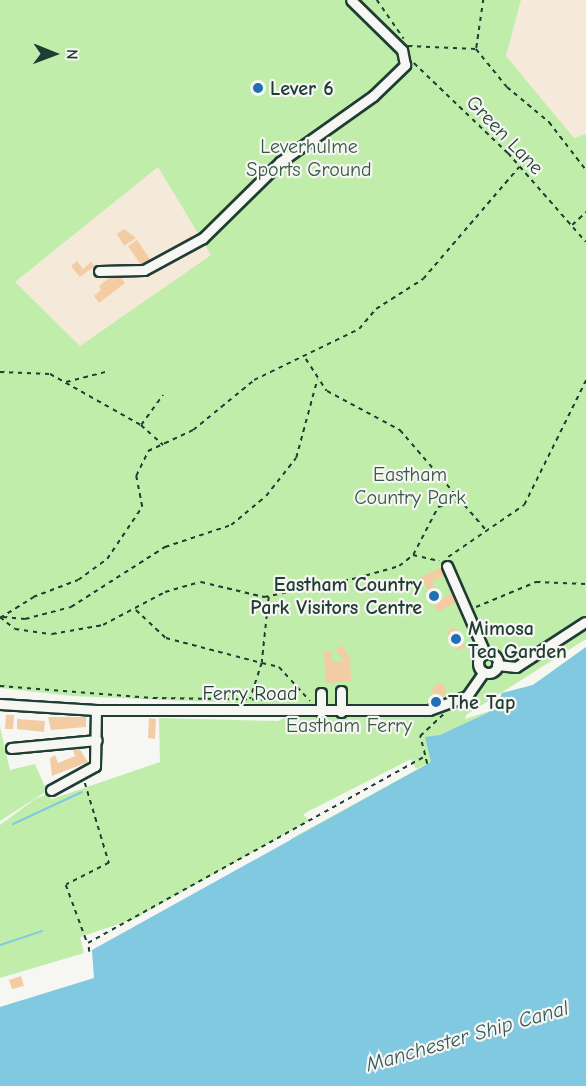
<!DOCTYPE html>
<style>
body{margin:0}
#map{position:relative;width:586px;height:1086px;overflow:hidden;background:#f6f6f2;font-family:"Comic Neue",sans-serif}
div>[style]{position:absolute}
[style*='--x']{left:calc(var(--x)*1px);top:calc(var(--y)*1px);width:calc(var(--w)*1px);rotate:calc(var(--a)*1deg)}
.built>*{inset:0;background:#f5e9da}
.green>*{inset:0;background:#c1edaa}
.water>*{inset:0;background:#80c9e1}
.stream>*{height:2px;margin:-1px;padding:0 1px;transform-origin:1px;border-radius:1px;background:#80c9e1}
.building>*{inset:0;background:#f3cca3}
.path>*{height:1.5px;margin-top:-0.75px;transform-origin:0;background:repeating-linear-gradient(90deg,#1f3d34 0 4.5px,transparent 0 9px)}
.roads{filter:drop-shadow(2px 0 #1f3d34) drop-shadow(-2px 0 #1f3d34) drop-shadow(0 2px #1f3d34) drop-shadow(0 -2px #1f3d34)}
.minor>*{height:9px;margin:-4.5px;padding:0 4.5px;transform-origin:4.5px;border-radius:4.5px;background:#f6f6f2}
.minor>.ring{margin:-4.5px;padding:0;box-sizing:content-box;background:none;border:9px solid #f6f6f2;border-radius:50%}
.dots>*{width:16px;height:16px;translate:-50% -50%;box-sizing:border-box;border:3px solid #f6f6f2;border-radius:50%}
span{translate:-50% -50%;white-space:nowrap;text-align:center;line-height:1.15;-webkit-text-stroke:4.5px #f6f6f2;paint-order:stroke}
.poi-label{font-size:20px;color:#1f3d34;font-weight:700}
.left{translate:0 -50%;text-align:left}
.right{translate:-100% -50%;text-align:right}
.street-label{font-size:20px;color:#1f3d34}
.park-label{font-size:20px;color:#375746}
.water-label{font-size:21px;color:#325957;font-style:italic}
.north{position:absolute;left:24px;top:24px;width:60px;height:60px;-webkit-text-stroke:4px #f6f6f2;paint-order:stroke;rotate:91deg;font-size:16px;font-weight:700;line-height:24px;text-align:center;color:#1f3d34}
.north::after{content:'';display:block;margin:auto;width:21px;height:27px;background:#1f3d34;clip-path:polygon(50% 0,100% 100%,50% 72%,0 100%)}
</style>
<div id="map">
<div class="built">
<i style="clip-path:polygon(521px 0,586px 0,586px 134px,574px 138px,506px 56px)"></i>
<i style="clip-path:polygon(158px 167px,211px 255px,80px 347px,15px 282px)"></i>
</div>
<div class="green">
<i style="clip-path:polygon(evenodd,0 0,521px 0,506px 56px,574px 138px,586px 134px,586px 639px,466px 715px,465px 719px,496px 709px,502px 693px,533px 685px,586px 647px,586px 706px,283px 849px,292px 838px,431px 762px,416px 769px,411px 759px,307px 812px,303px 815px,310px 820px,134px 919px,80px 937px,84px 953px,0 978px,0 825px,35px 799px,48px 794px,52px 799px,160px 762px,159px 718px,278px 721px,309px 706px,72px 696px,0 688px,0 0,158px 167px,211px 255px,80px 346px,15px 282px,158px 167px)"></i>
<i style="clip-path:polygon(0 727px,10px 770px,35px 764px,47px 791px,0 821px)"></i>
</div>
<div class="water">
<i style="clip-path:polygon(586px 647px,586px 1086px,0 1086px,0 1007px,94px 978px,92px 950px,431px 762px,425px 737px,440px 735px,496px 709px,502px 693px,533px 685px)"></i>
</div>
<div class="stream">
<i style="--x:13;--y:824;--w:76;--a:-24.9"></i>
<i style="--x:0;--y:945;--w:44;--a:-18.4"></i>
</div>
<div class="building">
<i style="clip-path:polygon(124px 229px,136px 238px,124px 246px,117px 234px)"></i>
<i style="clip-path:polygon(137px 240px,152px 262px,143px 268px,128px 246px)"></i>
<i style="clip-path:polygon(77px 261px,83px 269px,91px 262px,94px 266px,80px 277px,71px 266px)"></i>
<i style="clip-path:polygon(117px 272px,125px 283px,99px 303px,94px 296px,101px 290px,99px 286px)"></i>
<i style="clip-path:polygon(442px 567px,446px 575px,432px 581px,441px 599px,455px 592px,459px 601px,438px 612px,421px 577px)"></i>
<i style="clip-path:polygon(455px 627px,465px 647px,457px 651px,447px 631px)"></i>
<i style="clip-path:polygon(342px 645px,350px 658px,351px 681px,326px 683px,324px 651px,331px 651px,332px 662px,344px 661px,336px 650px)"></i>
<i style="clip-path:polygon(441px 682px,447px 692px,438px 698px,431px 688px)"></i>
<i style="clip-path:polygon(6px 715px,14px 715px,13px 729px,5px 729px)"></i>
<i style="clip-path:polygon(48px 717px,86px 717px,86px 727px,51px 730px)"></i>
<i style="clip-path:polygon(149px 718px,156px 719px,155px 739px,148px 738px)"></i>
<i style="clip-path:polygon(17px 719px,45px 721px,44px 732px,17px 729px)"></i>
<i style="clip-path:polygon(79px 748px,88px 762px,52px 776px,50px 758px,55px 755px,58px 763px,75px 756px,73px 750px)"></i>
<i style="clip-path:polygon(21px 976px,24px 986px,12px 989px,9px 980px)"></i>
</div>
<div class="path">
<i style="--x:377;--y:0;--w:47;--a:55.3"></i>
<i style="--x:408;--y:46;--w:68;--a:2.5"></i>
<i style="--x:476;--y:49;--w:49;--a:50.8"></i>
<i style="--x:507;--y:87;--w:55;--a:39.8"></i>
<i style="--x:549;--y:122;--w:61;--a:52.4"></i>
<i style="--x:476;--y:48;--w:49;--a:-81.7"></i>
<i style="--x:414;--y:63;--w:130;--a:43.8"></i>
<i style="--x:508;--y:153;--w:118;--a:48.8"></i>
<i style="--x:572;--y:225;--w:19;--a:-43"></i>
<i style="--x:306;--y:359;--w:38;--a:57"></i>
<i style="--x:327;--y:391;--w:83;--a:28.1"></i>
<i style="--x:400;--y:430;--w:133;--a:49.3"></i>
<i style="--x:0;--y:372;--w:50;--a:2.3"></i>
<i style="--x:50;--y:374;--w:104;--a:29.3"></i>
<i style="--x:141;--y:425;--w:30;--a:42"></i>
<i style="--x:66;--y:382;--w:44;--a:-14.3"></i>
<i style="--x:141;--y:425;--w:37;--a:-54"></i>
<i style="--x:413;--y:555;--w:27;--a:13"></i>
<i style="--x:448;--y:557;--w:92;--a:-34.4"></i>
<i style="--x:524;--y:505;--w:140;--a:-63.6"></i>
<i style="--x:269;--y:597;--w:66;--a:96.1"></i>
<i style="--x:262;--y:663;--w:17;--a:13"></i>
<i style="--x:279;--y:667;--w:46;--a:47.6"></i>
<i style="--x:476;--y:607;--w:65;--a:-22.6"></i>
<i style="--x:536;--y:582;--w:50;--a:2.3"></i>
<i style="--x:136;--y:610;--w:41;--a:43"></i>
<i style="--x:166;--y:638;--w:99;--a:14.6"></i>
<i style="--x:262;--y:663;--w:38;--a:108"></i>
<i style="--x:0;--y:617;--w:19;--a:39"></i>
<i style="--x:15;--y:629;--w:37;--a:8"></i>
<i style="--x:52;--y:634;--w:52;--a:-10"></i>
<i style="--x:103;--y:625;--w:70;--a:-28"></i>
<i style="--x:165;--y:592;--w:37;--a:-16"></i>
<i style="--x:201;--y:582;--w:65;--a:13.4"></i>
<i style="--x:264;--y:597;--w:95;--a:-11.5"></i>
<i style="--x:357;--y:578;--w:44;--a:-15.9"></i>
<i style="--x:399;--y:566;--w:18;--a:-38"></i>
<i style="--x:413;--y:555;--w:54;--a:-62.5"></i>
<i style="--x:438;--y:507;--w:25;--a:-14"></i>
<i style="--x:3;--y:617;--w:22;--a:5"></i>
<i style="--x:25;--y:619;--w:48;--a:-14.6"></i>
<i style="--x:71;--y:607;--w:112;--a:-32.6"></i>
<i style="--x:165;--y:547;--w:70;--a:-18.4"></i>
<i style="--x:231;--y:525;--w:45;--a:-39.6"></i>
<i style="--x:266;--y:496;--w:48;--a:-51.7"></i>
<i style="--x:296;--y:458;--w:81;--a:-74.9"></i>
<i style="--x:0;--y:618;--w:39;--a:-32"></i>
<i style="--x:33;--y:597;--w:48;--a:-20.7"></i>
<i style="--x:78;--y:580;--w:36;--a:-36"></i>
<i style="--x:107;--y:559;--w:63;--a:-56.1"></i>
<i style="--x:142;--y:507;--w:32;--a:-101"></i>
<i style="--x:136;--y:476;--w:28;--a:-64"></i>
<i style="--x:148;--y:451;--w:50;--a:-25"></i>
<i style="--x:193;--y:430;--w:79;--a:-39.3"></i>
<i style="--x:254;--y:380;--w:117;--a:-25.9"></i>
<i style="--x:359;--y:329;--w:26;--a:-50"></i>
<i style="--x:376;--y:309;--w:56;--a:-32.6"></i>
<i style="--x:423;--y:279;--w:148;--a:-49.4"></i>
<i style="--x:0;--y:686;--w:153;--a:4.5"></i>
<i style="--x:153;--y:698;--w:123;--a:0.9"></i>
<i style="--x:427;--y:764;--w:29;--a:-104"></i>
<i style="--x:420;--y:736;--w:33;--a:-43"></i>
<i style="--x:85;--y:783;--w:84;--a:73.3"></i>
<i style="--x:109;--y:863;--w:48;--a:152.9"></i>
<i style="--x:66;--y:885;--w:61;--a:69.8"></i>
<i style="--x:89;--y:952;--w:9;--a:-96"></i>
<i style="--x:88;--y:943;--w:385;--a:-29"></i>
</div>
<div class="roads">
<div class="minor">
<i style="--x:99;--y:271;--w:45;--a:-1.3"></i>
<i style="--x:144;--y:270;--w:67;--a:-28.5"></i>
<i style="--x:203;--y:238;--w:108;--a:-44.6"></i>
<i style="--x:280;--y:162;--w:114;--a:-35.4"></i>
<i style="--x:373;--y:96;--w:45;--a:-44.1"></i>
<i style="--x:405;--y:65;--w:15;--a:-101"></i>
<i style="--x:402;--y:50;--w:71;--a:-135.6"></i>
<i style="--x:447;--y:566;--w:95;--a:66.4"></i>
<i class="ring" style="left:478px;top:653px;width:11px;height:11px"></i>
<i style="--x:497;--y:665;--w:19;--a:6"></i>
<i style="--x:516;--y:667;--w:82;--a:-33.1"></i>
<i style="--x:341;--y:691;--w:21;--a:90"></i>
<i style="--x:321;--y:693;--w:19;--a:90"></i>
<i style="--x:0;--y:704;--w:96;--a:3.6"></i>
<i style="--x:96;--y:710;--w:333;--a:0"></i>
<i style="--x:429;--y:710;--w:40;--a:-20.2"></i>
<i style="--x:467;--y:696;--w:29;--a:-55"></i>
<i style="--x:11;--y:748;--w:86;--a:-5.3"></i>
<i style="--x:51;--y:790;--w:50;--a:-28.6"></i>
<i style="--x:95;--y:766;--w:56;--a:-89"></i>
</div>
</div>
<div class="dots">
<i style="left:258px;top:88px;background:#1f6fb2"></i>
<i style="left:434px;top:596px;background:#1f6fb2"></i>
<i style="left:456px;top:639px;background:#1f6fb2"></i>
<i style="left:436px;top:702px;background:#1f6fb2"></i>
</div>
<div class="poi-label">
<span class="left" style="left:270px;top:88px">Lever 6</span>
<span class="right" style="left:422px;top:596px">Eastham Country<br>Park Visitors Centre</span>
<span class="left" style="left:468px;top:640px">Mimosa<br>Tea Garden</span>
<span class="left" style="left:448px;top:702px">The Tap</span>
</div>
<div class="street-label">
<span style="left:505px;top:135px;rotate:46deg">Green Lane</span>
<span style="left:250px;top:693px">Ferry Road</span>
</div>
<div class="park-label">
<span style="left:309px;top:158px">Leverhulme<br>Sports Ground</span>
<span style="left:410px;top:486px">Eastham<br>Country Park</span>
<span style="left:349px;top:725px">Eastham Ferry</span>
</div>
<div class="water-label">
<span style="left:467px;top:1036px;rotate:-16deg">Manchester Ship Canal</span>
</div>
<div class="north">N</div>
</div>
